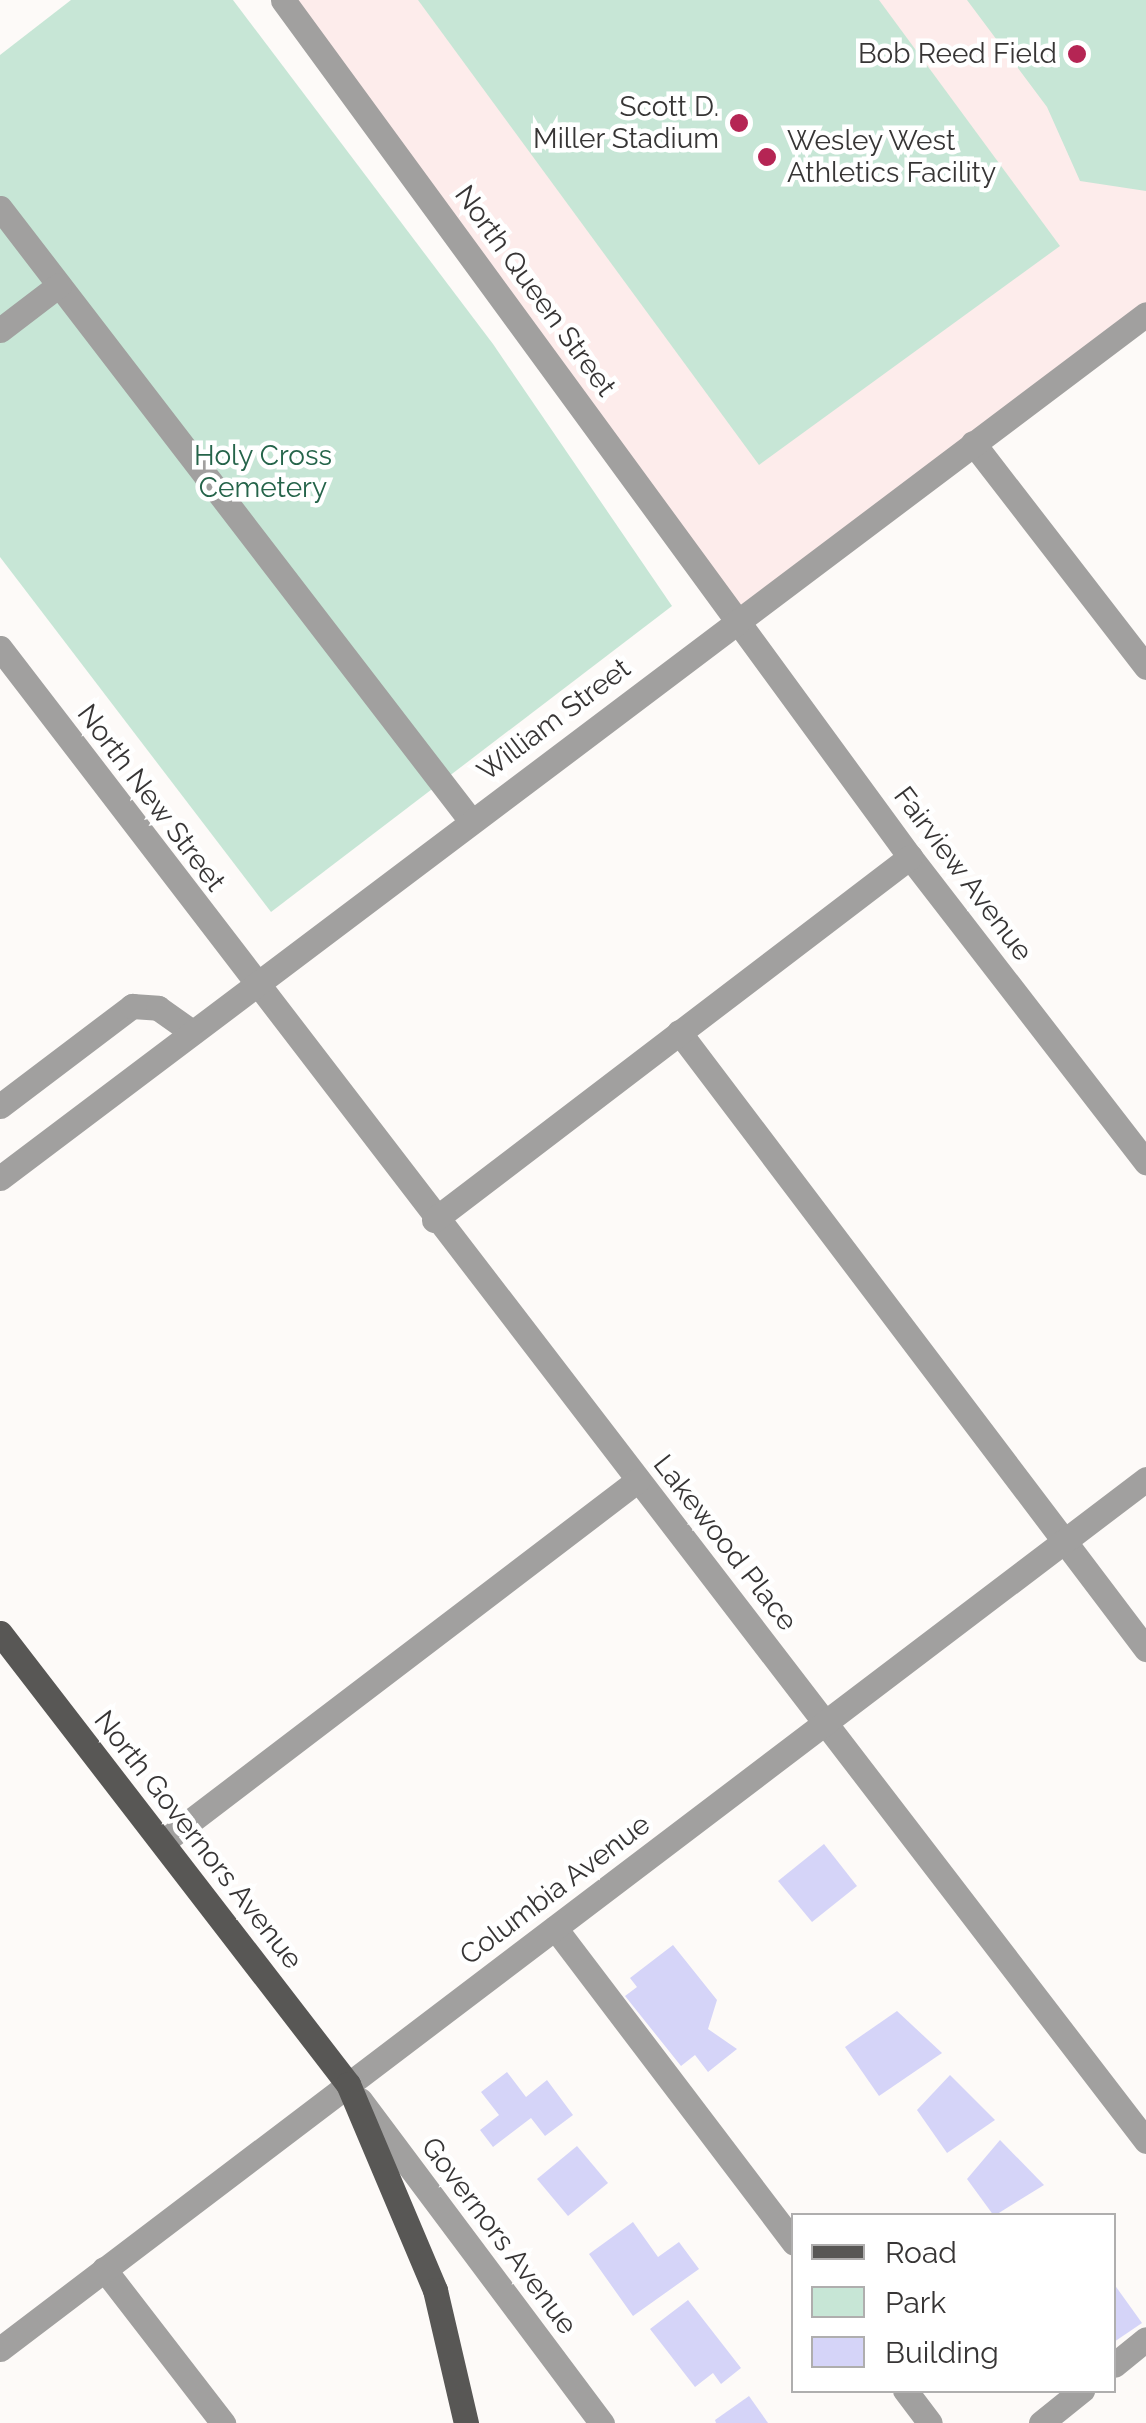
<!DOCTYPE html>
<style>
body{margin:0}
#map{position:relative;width:1146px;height:2423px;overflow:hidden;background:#fdfaf8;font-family:Raleway,sans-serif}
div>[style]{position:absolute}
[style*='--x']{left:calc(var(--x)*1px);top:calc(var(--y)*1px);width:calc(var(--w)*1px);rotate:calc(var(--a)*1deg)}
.education>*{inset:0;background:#fdeceb}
.green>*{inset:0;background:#c7e6d6}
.building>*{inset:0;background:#d5d4f8}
.minor>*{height:25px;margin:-12.5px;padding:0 12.5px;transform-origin:12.5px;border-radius:12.5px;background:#a1a09f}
.major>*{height:25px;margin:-12.5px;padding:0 12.5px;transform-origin:12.5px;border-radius:12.5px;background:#585755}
.dots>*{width:28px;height:28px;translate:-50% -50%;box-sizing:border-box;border:5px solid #fff;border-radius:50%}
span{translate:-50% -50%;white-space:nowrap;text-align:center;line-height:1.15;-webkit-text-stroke:9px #fff;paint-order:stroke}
.poi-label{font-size:28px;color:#373535}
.right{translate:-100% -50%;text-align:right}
.left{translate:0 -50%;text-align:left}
.street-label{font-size:28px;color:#373535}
.park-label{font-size:28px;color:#25644a}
.legend{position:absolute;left:791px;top:2213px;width:325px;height:180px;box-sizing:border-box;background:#fff;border:2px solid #afaeae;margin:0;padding:12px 18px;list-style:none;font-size:30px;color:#373535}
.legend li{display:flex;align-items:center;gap:20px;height:50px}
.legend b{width:50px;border:2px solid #afaeae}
</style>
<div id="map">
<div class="education">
<i style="clip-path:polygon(271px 0,1146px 0,1146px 313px,736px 620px)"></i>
</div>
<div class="green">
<i style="clip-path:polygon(71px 0,233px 0,493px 344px,672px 606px,271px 912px,0 557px,0 55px)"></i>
<i style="clip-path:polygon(418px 0,879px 0,1060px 246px,759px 465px)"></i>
<i style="clip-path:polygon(967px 0,1146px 0,1146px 191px,1080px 181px,1047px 107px)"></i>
</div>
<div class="building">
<i style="clip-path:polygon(824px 1844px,857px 1886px,812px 1922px,778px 1881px)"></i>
<i style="clip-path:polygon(673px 1945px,717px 2000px,708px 2029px,737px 2049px,708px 2072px,695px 2055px,681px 2066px,625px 1996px,637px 1987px,630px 1978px)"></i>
<i style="clip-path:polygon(897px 2011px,942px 2053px,879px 2096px,845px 2047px)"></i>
<i style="clip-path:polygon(507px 2072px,526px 2097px,547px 2080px,573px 2115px,545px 2136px,531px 2118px,493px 2147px,480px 2130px,499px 2115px,481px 2092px)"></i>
<i style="clip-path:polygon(950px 2075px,995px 2120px,947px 2153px,917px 2110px)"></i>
<i style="clip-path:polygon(1000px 2140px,1044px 2185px,994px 2216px,967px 2179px)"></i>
<i style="clip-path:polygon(577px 2146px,608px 2183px,568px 2216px,537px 2179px)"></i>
<i style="clip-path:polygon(633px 2222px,658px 2257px,679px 2242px,699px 2269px,633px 2316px,589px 2254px)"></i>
<i style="clip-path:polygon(1114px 2284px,1142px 2323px,1114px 2342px)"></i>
<i style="clip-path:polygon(688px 2300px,741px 2368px,721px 2384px,713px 2373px,695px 2387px,650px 2329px)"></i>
<i style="clip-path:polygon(749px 2396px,768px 2423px,716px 2423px,715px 2420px)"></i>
</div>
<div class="minor">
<i style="--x:283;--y:0;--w:1062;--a:53.81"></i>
<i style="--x:910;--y:857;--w:386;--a:52.3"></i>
<i style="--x:0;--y:208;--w:773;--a:52.46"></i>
<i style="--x:0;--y:330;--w:74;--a:-37.3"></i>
<i style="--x:973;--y:443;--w:283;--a:52.3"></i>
<i style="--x:0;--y:648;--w:1882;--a:52.49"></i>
<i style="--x:679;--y:1032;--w:774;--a:52.88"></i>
<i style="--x:0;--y:1106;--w:166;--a:-37.1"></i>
<i style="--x:132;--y:1006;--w:26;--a:4"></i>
<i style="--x:158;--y:1008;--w:42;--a:35.2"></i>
<i style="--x:0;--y:1178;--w:1435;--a:-37.01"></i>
<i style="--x:434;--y:1220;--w:599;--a:-37.33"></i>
<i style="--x:163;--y:1842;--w:597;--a:-37.31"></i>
<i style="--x:555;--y:1928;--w:395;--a:52.8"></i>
<i style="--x:360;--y:2100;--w:404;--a:53.2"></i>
<i style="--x:104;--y:2269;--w:195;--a:52.3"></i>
<i style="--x:0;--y:2349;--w:1439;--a:-37.2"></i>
<i style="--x:1114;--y:2365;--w:41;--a:-39.1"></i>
<i style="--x:905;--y:2390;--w:41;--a:52.9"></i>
<i style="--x:1041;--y:2423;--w:53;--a:-38.8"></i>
</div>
<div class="major">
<i style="--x:0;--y:1633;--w:570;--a:52.35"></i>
<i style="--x:348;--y:2084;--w:224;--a:67.1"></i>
<i style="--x:435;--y:2290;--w:137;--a:76.9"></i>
</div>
<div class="dots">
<i style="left:1077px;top:54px;background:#b52554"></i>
<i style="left:739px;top:123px;background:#b52554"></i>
<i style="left:767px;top:157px;background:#b52554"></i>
</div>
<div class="poi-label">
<span class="right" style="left:1057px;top:54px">Bob Reed Field</span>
<span class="right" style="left:719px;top:123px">Scott D.<br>Miller Stadium</span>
<span class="left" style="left:787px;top:157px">Wesley West<br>Athletics Facility</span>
</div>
<div class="street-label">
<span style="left:535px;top:291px;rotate:54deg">North Queen Street</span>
<span style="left:554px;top:720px;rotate:-37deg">William Street</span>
<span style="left:151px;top:798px;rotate:53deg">North New Street</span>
<span style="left:963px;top:874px;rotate:53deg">Fairview Avenue</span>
<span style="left:725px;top:1543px;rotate:52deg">Lakewood Place</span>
<span style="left:198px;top:1840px;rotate:52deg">North Governors Avenue</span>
<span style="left:555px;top:1890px;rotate:-37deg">Columbia Avenue</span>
<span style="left:499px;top:2236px;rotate:53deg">Governors Avenue</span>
</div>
<div class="park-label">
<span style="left:263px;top:472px">Holy Cross<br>Cemetery</span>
</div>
<ul class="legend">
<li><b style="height:12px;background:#585755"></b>Road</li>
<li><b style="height:28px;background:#c7e6d6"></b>Park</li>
<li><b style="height:28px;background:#d5d4f8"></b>Building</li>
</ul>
</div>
